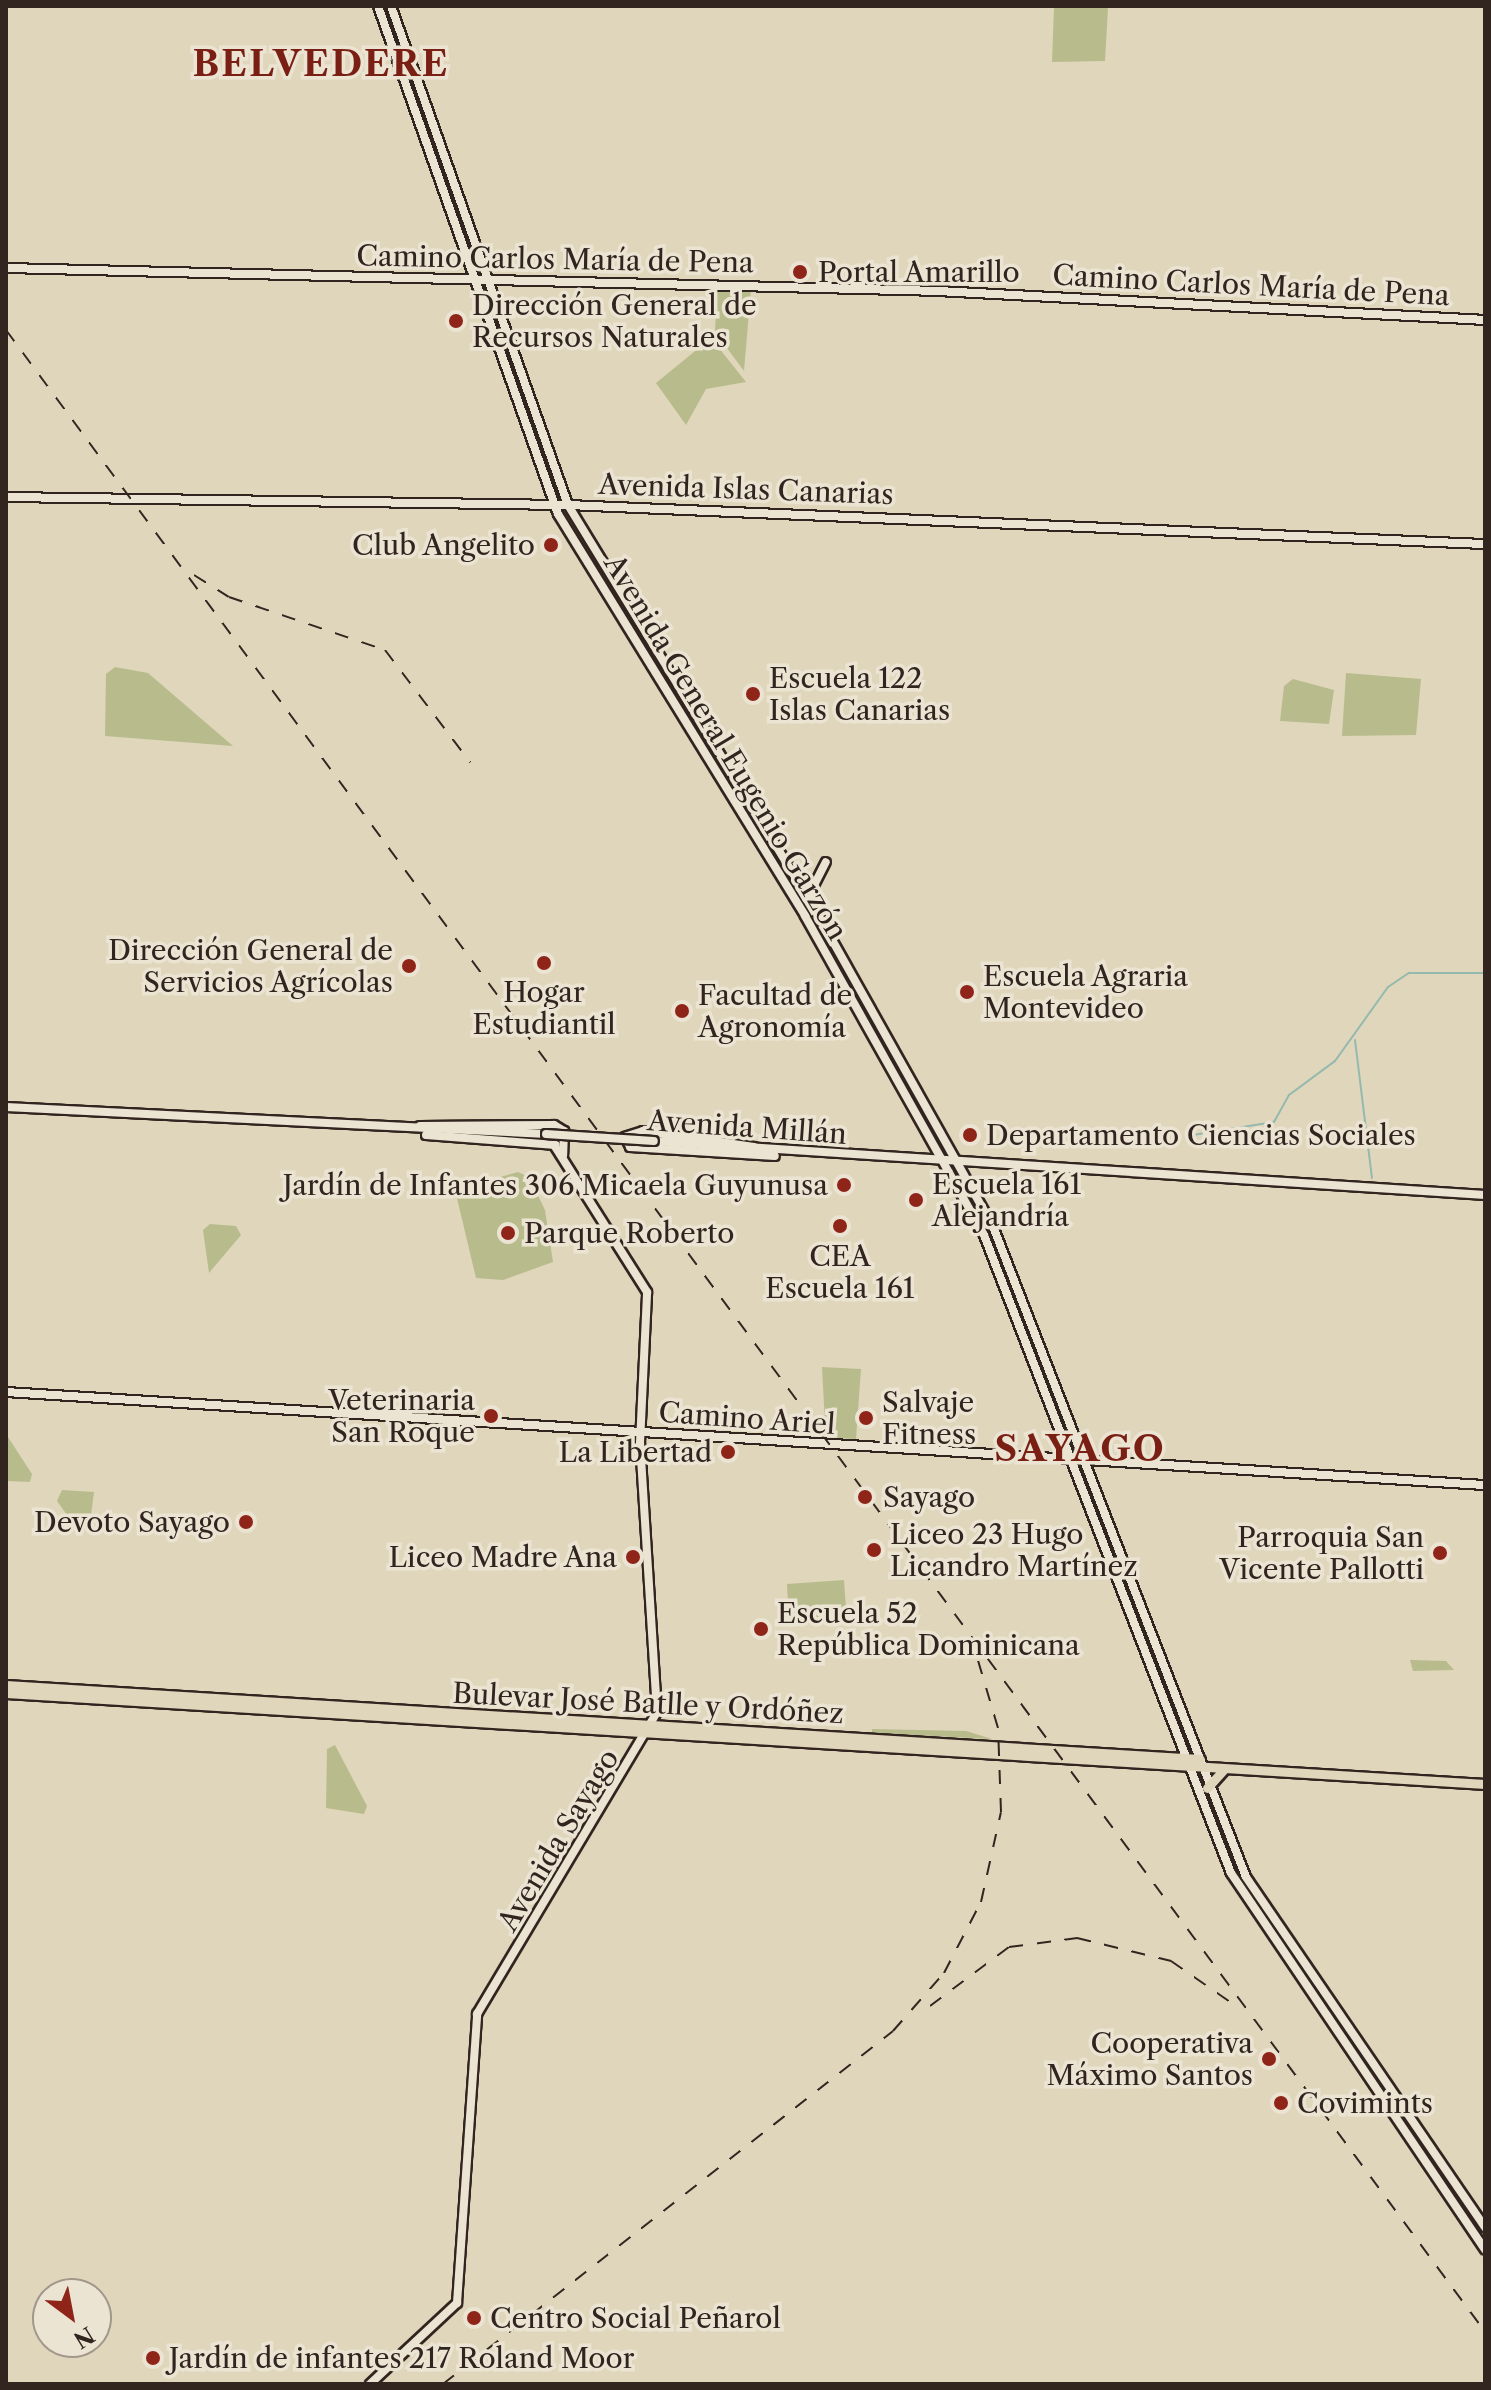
<!DOCTYPE html>
<meta charset="utf-8">
<style>
body{margin:0}
#map{position:relative;width:1491px;height:2390px;overflow:hidden;background:#e0d6bb;font-family:"Libre Caslon Text",serif}
div>[style]{position:absolute}
[style*='--x']{left:calc(var(--x)*1px);top:calc(var(--y)*1px);width:calc(var(--w)*1px);rotate:calc(var(--a)*1deg)}
.green>*{inset:0;background:#b8bc8c}
.stream>*{height:2px;margin:-1px;padding:0 1px;transform-origin:1px;border-radius:1px;background:#94b9ae}
.roads{filter:drop-shadow(2px 0 #32241f) drop-shadow(-2px 0 #32241f) drop-shadow(0 2px #32241f) drop-shadow(0 -2px #32241f)}
.secondary>*{height:8px;margin:-4px;padding:0 4px;transform-origin:4px;border-radius:4px;background:#ebe4d3}
.primary>*{height:9px;margin:-4.5px;padding:0 4.5px;transform-origin:4.5px;border-radius:4.5px;background:#e0d6bb}
.rail>*{height:2px;margin-top:-1px;transform-origin:0;background:repeating-linear-gradient(90deg,#32241f 0 14px,transparent 0 28px)}
.bridges{filter:drop-shadow(2px 0 #32241f) drop-shadow(-2px 0 #32241f) drop-shadow(0 2px #32241f) drop-shadow(0 -2px #32241f)}
.secondary-bridge>*{height:8px;margin:-4px;padding:0 4px;transform-origin:4px;border-radius:4px;background:#ebe4d3}
.dots>*{width:22px;height:22px;translate:-50% -50%;box-sizing:border-box;border:4px solid #ebe4d3;border-radius:50%}
span{translate:-50% -50%;white-space:nowrap;text-align:center;line-height:1.15;-webkit-text-stroke:7px #ebe4d3;paint-order:stroke}
.street-label{font-size:28px;color:#32241f}
.poi-label{font-size:28px;color:#32241f}
.left{translate:0 -50%;text-align:left}
.right{translate:-100% -50%;text-align:right}
.district-label{font-size:36px;color:#7a1f14;font-weight:700;letter-spacing:2px}
.frame{position:absolute;inset:0;border:8px solid #32241f;pointer-events:none}
.north{position:absolute;left:32px;top:2278px;width:80px;height:80px;box-sizing:border-box;background:#ebe4d3;border:2px solid #a1978b;border-radius:50%;rotate:148deg;font-size:22px;font-weight:700;line-height:32px;text-align:center;color:#32241f}
.north::after{content:'';display:block;margin:auto;width:28px;height:36px;background:#8f2418;clip-path:polygon(50% 0,100% 100%,50% 72%,0 100%)}
</style>
<div id="map">
<div class="green">
<i style="clip-path:polygon(1054px 7px,1108px 8px,1105px 61px,1052px 62px)"></i>
<i style="clip-path:polygon(717px 287px,751px 289px,744px 371px,715px 332px)"></i>
<i style="clip-path:polygon(711px 338px,746px 382px,706px 389px,686px 425px,656px 383px)"></i>
<i style="clip-path:polygon(115px 667px,148px 673px,233px 746px,105px 736px,106px 674px)"></i>
<i style="clip-path:polygon(1346px 673px,1421px 679px,1416px 735px,1342px 736px)"></i>
<i style="clip-path:polygon(1293px 679px,1334px 690px,1329px 724px,1280px 721px,1284px 686px)"></i>
<i style="clip-path:polygon(518px 1172px,529px 1177px,545px 1210px,553px 1262px,503px 1280px,476px 1278px,455px 1190px)"></i>
<i style="clip-path:polygon(210px 1224px,236px 1226px,241px 1235px,209px 1273px,203px 1230px)"></i>
<i style="clip-path:polygon(822px 1367px,861px 1369px,856px 1439px,835px 1438px,825px 1424px)"></i>
<i style="clip-path:polygon(6px 1434px,32px 1474px,30px 1482px,6px 1481px)"></i>
<i style="clip-path:polygon(62px 1490px,94px 1492px,89px 1530px,77px 1529px,57px 1501px)"></i>
<i style="clip-path:polygon(844px 1580px,847px 1622px,789px 1625px,787px 1584px)"></i>
<i style="clip-path:polygon(1410px 1660px,1446px 1661px,1454px 1670px,1413px 1671px)"></i>
<i style="clip-path:polygon(872px 1729px,966px 1731px,992px 1739px,872px 1733px)"></i>
<i style="clip-path:polygon(335px 1745px,367px 1806px,364px 1814px,326px 1808px,327px 1749px)"></i>
</div>
<div class="stream">
<i style="--x:1355;--y:1040;--w:139;--a:83"></i>
<i style="--x:1193;--y:1135;--w:82;--a:-9.1"></i>
<i style="--x:1274;--y:1122;--w:31;--a:-61"></i>
<i style="--x:1289;--y:1095;--w:57;--a:-36.5"></i>
<i style="--x:1335;--y:1061;--w:91;--a:-54.4"></i>
<i style="--x:1388;--y:987;--w:25;--a:-34"></i>
<i style="--x:1409;--y:973;--w:76;--a:0"></i>
</div>
<div class="roads">
<div class="secondary">
<i style="--x:378;--y:6;--w:539;--a:70.49"></i>
<i style="--x:558;--y:514;--w:472;--a:58.4"></i>
<i style="--x:805;--y:916;--w:366;--a:60.7"></i>
<i style="--x:984;--y:1235;--w:684;--a:68.84"></i>
<i style="--x:1231;--y:1873;--w:454;--a:56"></i>
<i style="--x:391;--y:6;--w:529;--a:70.47"></i>
<i style="--x:568;--y:505;--w:478;--a:58.6"></i>
<i style="--x:817;--y:913;--w:362;--a:60.7"></i>
<i style="--x:994;--y:1229;--w:695;--a:68.75"></i>
<i style="--x:1246;--y:1877;--w:424;--a:55.7"></i>
<i style="--x:6;--y:268;--w:932;--a:1.41"></i>
<i style="--x:938;--y:291;--w:548;--a:3.03"></i>
<i style="--x:6;--y:497;--w:562;--a:0.82"></i>
<i style="--x:568;--y:505;--w:918;--a:2.44"></i>
<i style="--x:808;--y:897;--w:39;--a:-63"></i>
<i style="--x:6;--y:1107;--w:541;--a:2.86"></i>
<i style="--x:420;--y:1126;--w:134;--a:-0.4"></i>
<i style="--x:554;--y:1125;--w:12;--a:31"></i>
<i style="--x:564;--y:1131;--w:24;--a:92"></i>
<i style="--x:426;--y:1135;--w:130;--a:4.4"></i>
<i style="--x:654;--y:1141;--w:833;--a:3.72"></i>
<i style="--x:754;--y:1147;--w:112;--a:-171.8"></i>
<i style="--x:643;--y:1131;--w:19;--a:162"></i>
<i style="--x:625;--y:1137;--w:11;--a:63"></i>
<i style="--x:630;--y:1147;--w:145;--a:3.6"></i>
<i style="--x:6;--y:1392;--w:1482;--a:3.6"></i>
<i style="--x:370;--y:2384;--w:119;--a:-43"></i>
<i style="--x:457;--y:2303;--w:290;--a:-86"></i>
<i style="--x:477;--y:2014;--w:352;--a:-59.2"></i>
<i style="--x:657;--y:1712;--w:270;--a:-93.6"></i>
<i style="--x:640;--y:1443;--w:151;--a:-87.3"></i>
<i style="--x:647;--y:1292;--w:174;--a:-122.3"></i>
</div>
<div class="primary">
<i style="--x:6;--y:1685;--w:1196;--a:3.55"></i>
<i style="--x:6;--y:1693;--w:1482;--a:3.52"></i>
<i style="--x:1207;--y:1788;--w:24;--a:-48"></i>
</div>
</div>
<div class="rail">
<i style="--x:6;--y:330;--w:2489;--a:53.54"></i>
<i style="--x:194;--y:575;--w:41;--a:32.2"></i>
<i style="--x:229;--y:597;--w:165;--a:18.8"></i>
<i style="--x:385;--y:650;--w:141;--a:52.8"></i>
<i style="--x:930;--y:2006;--w:99;--a:-36.8"></i>
<i style="--x:1009;--y:1947;--w:69;--a:-7.5"></i>
<i style="--x:1077;--y:1938;--w:97;--a:13.7"></i>
<i style="--x:1171;--y:1961;--w:79;--a:34.7"></i>
<i style="--x:443;--y:2384;--w:572;--a:-38.11"></i>
<i style="--x:893;--y:2031;--w:77;--a:-48.7"></i>
<i style="--x:944;--y:1973;--w:80;--a:-62.5"></i>
<i style="--x:981;--y:1902;--w:92;--a:-77.5"></i>
<i style="--x:1001;--y:1812;--w:84;--a:-92"></i>
<i style="--x:998;--y:1728;--w:74;--a:-106.5"></i>
</div>
<div class="bridges">
<div class="secondary-bridge">
<i style="--x:546;--y:1134;--w:108;--a:3.7"></i>
</div>
</div>
<div class="dots">
<i style="left:800px;top:272px;background:#8f2418"></i>
<i style="left:456px;top:321px;background:#8f2418"></i>
<i style="left:551px;top:545px;background:#8f2418"></i>
<i style="left:753px;top:694px;background:#8f2418"></i>
<i style="left:544px;top:963px;background:#8f2418"></i>
<i style="left:409px;top:966px;background:#8f2418"></i>
<i style="left:967px;top:992px;background:#8f2418"></i>
<i style="left:682px;top:1011px;background:#8f2418"></i>
<i style="left:970px;top:1135px;background:#8f2418"></i>
<i style="left:844px;top:1185px;background:#8f2418"></i>
<i style="left:916px;top:1200px;background:#8f2418"></i>
<i style="left:840px;top:1226px;background:#8f2418"></i>
<i style="left:508px;top:1233px;background:#8f2418"></i>
<i style="left:491px;top:1416px;background:#8f2418"></i>
<i style="left:866px;top:1418px;background:#8f2418"></i>
<i style="left:728px;top:1452px;background:#8f2418"></i>
<i style="left:865px;top:1497px;background:#8f2418"></i>
<i style="left:246px;top:1522px;background:#8f2418"></i>
<i style="left:874px;top:1550px;background:#8f2418"></i>
<i style="left:1440px;top:1553px;background:#8f2418"></i>
<i style="left:633px;top:1557px;background:#8f2418"></i>
<i style="left:761px;top:1629px;background:#8f2418"></i>
<i style="left:1269px;top:2059px;background:#8f2418"></i>
<i style="left:1281px;top:2103px;background:#8f2418"></i>
<i style="left:474px;top:2318px;background:#8f2418"></i>
<i style="left:153px;top:2358px;background:#8f2418"></i>
</div>
<div class="street-label">
<span style="left:555px;top:259px;rotate:1deg">Camino Carlos María de Pena</span>
<span style="left:1251px;top:285px;rotate:3deg">Camino Carlos María de Pena</span>
<span style="left:746px;top:489px;rotate:2deg">Avenida Islas Canarias</span>
<span style="left:726px;top:747px;rotate:59deg">Avenida General Eugenio Garzón</span>
<span style="left:747px;top:1127px;rotate:4deg">Avenida Millán</span>
<span style="left:747px;top:1418px;rotate:4deg">Camino Ariel</span>
<span style="left:648px;top:1703px;rotate:3deg">Bulevar José Batlle y Ordóñez</span>
<span style="left:558px;top:1840px;rotate:-59deg">Avenida Sayago</span>
</div>
<div class="poi-label">
<span class="left" style="left:818px;top:272px">Portal Amarillo</span>
<span class="left" style="left:472px;top:321px">Dirección General de<br>Recursos Naturales</span>
<span class="right" style="left:535px;top:545px">Club Angelito</span>
<span class="left" style="left:769px;top:694px">Escuela 122<br>Islas Canarias</span>
<span class="right" style="left:393px;top:966px">Dirección General de<br>Servicios Agrícolas</span>
<span class="left" style="left:983px;top:992px">Escuela Agraria<br>Montevideo</span>
<span style="left:544px;top:1008px">Hogar<br>Estudiantil</span>
<span class="left" style="left:698px;top:1011px">Facultad de<br>Agronomía</span>
<span class="left" style="left:986px;top:1135px">Departamento Ciencias Sociales</span>
<span class="left" style="left:932px;top:1200px">Escuela 161<br>Alejandría</span>
<span class="right" style="left:828px;top:1185px">Jardín de Infantes 306 Micaela Guyunusa</span>
<span class="left" style="left:524px;top:1233px">Parque Roberto</span>
<span style="left:840px;top:1272px">CEA<br>Escuela 161</span>
<span class="right" style="left:475px;top:1416px">Veterinaria<br>San Roque</span>
<span class="left" style="left:882px;top:1418px">Salvaje<br>Fitness</span>
<span class="right" style="left:712px;top:1452px">La Libertad</span>
<span class="left" style="left:883px;top:1497px">Sayago</span>
<span class="right" style="left:230px;top:1522px">Devoto Sayago</span>
<span class="left" style="left:890px;top:1550px">Liceo 23 Hugo<br>Licandro Martínez</span>
<span class="right" style="left:1424px;top:1553px">Parroquia San<br>Vicente Pallotti</span>
<span class="right" style="left:617px;top:1557px">Liceo Madre Ana</span>
<span class="left" style="left:777px;top:1629px">Escuela 52<br>República Dominicana</span>
<span class="right" style="left:1253px;top:2059px">Cooperativa<br>Máximo Santos</span>
<span class="left" style="left:1297px;top:2103px">Covimints</span>
<span class="left" style="left:490px;top:2318px">Centro Social Peñarol</span>
<span class="left" style="left:169px;top:2358px">Jardín de infantes 217 Roland Moor</span>
</div>
<div class="district-label">
<span style="left:321px;top:64px">BELVEDERE</span>
<span style="left:1080px;top:1449px">SAYAGO</span>
</div>
<div class="frame"></div>
<div class="north">N</div>
</div>
